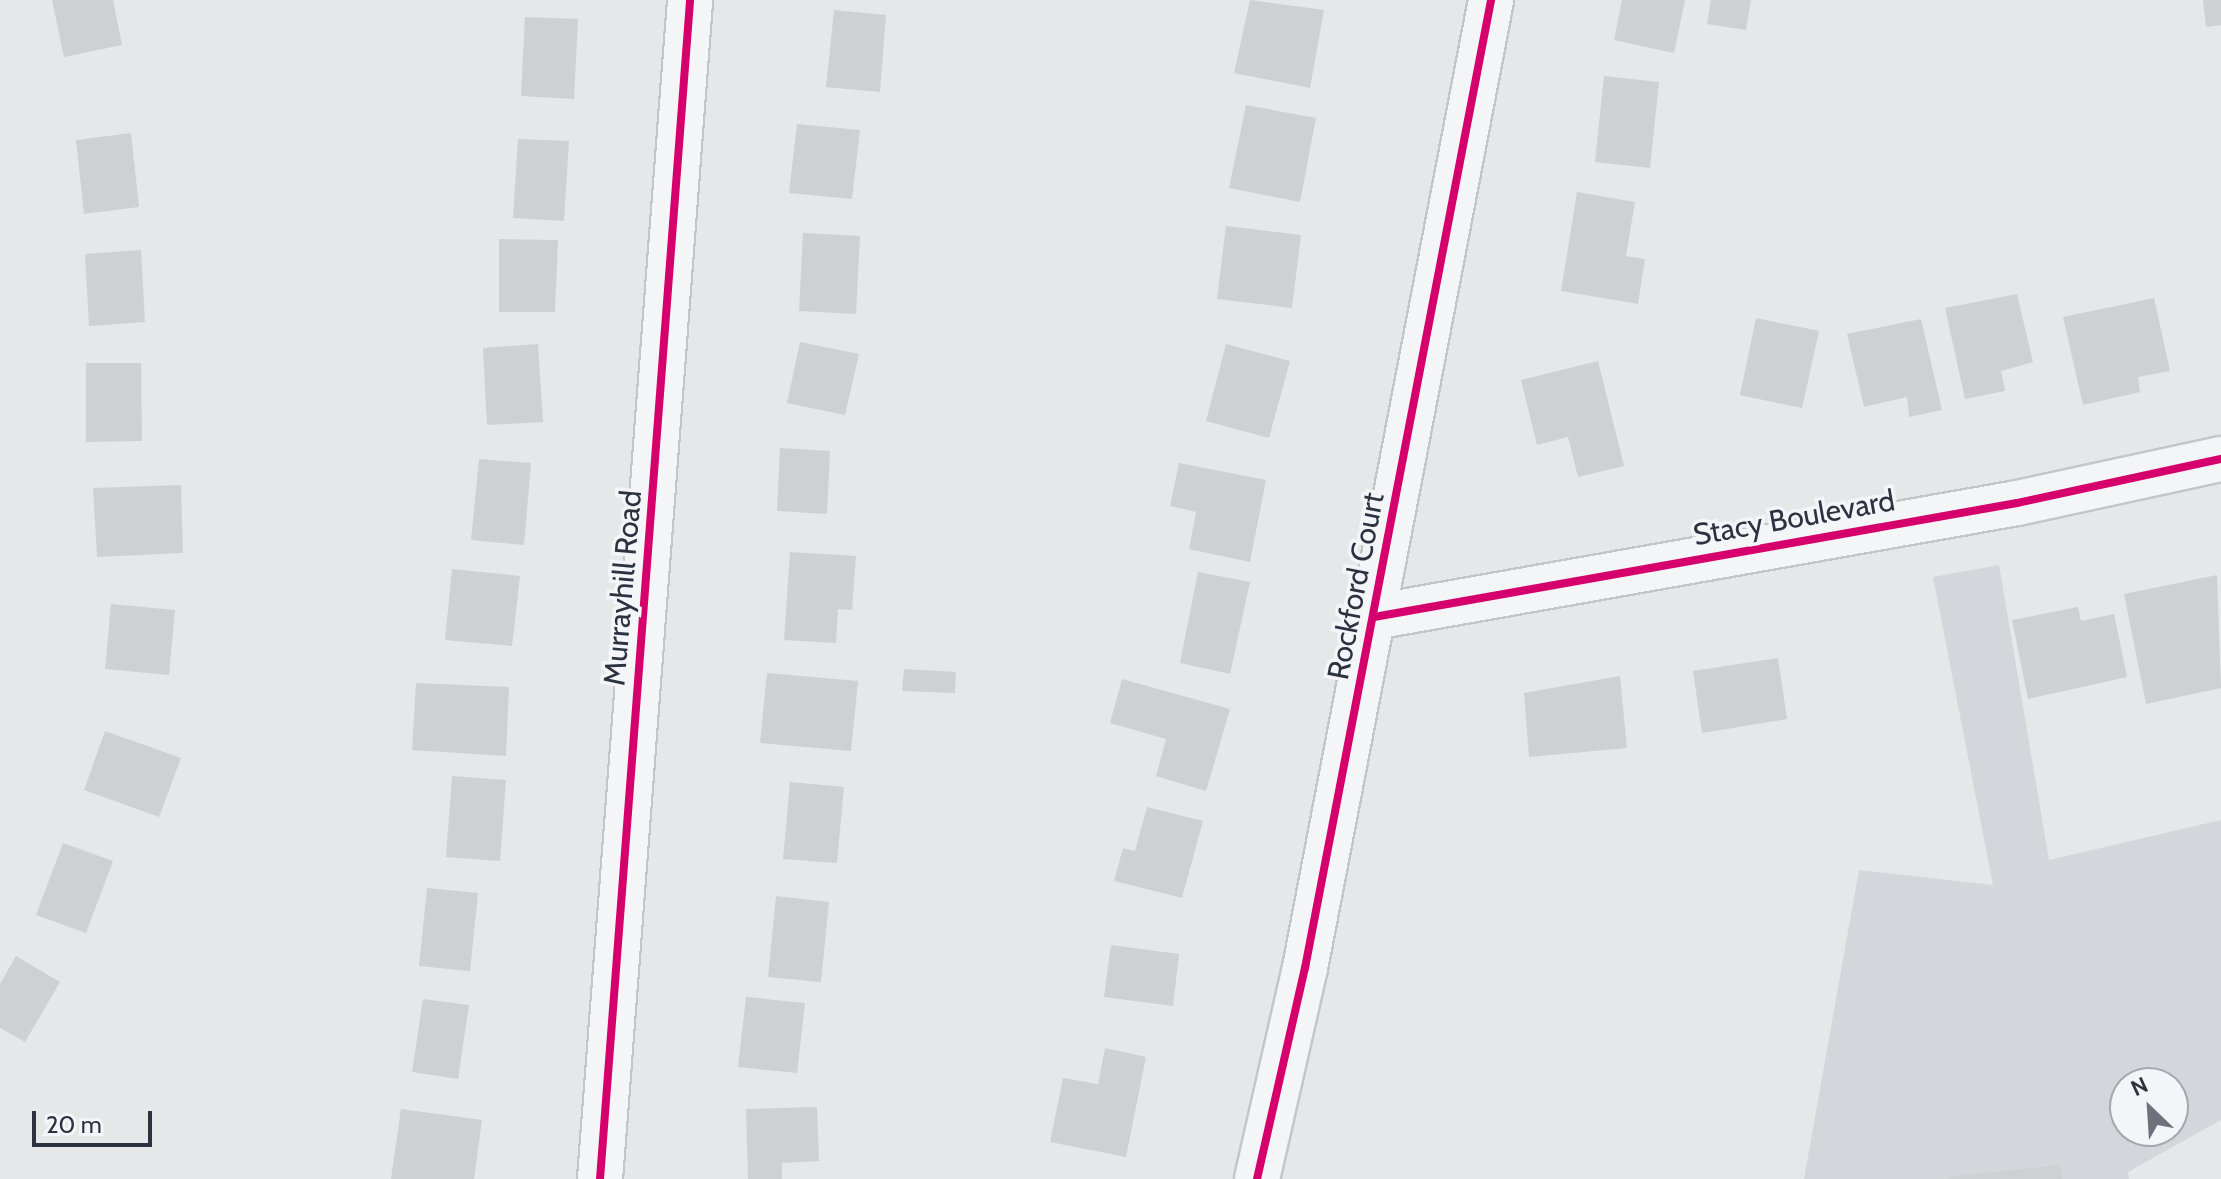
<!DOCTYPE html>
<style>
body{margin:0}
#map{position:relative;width:2221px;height:1179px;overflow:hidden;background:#e5e7e9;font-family:Cabin,sans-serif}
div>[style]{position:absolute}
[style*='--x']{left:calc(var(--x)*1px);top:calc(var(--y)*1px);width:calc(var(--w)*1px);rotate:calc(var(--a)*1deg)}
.built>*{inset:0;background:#d4d6dc}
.building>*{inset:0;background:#cfd0d3}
.roads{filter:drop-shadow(2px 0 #c3c5c7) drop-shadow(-2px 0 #c3c5c7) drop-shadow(0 2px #c3c5c7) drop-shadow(0 -2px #c3c5c7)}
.minor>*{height:44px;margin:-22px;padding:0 22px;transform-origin:22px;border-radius:22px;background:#f4f5f6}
.cycleway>*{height:8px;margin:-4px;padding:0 4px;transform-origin:4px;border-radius:4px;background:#d6006c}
span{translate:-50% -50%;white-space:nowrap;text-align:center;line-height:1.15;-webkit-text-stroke:7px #f3f5f8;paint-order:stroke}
.street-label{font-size:30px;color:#2d3241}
.north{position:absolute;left:2109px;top:1067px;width:80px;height:80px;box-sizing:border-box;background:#f3f5f8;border:2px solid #a4a7af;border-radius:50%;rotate:335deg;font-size:22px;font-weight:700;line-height:32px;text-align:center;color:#2d3241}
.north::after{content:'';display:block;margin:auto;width:28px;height:36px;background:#6d717c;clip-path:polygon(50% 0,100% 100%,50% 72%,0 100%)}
.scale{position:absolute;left:32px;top:1111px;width:120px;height:36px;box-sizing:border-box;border:4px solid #2d3241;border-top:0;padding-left:10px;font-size:24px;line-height:28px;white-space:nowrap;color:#2d3241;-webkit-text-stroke:6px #f3f5f8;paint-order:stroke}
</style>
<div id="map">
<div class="built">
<i style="clip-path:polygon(evenodd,1999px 565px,2049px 860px,2221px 820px,2221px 1120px,2128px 1172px,2129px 1179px,1804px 1179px,1859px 870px,1993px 885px,1933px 577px,1999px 565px,2125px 1083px,2173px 1083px,2173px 1131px,2125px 1131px,2125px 1083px)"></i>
</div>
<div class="building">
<i style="clip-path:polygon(52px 0,113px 0,122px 45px,64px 57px)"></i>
<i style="clip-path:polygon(1250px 0,1324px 10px,1310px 88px,1234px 73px)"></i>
<i style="clip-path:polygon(1622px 0,1685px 0,1674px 53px,1614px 40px)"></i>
<i style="clip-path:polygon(1711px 0,1751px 0,1746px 30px,1707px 24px)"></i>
<i style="clip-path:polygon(2203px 0,2221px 0,2221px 25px,2206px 27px)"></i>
<i style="clip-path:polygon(834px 10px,886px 15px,880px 92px,826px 87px)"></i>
<i style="clip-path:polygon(525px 17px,578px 19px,574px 99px,521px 96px)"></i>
<i style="clip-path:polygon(1604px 76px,1659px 82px,1650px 168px,1595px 162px)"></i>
<i style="clip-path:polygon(1246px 105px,1316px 118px,1300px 202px,1229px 188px)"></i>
<i style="clip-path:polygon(797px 124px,860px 130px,852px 199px,789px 193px)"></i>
<i style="clip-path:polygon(131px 133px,139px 207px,84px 214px,76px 140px)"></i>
<i style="clip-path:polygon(518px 139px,569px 141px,564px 221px,513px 218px)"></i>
<i style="clip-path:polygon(1577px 192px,1635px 202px,1626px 256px,1645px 259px,1638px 304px,1561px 291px)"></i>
<i style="clip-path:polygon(1226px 226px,1301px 235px,1292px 308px,1217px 299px)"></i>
<i style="clip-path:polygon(803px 233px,860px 236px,856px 314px,799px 311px)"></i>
<i style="clip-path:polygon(499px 239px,558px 240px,555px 312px,499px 312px)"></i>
<i style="clip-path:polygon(141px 250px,145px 322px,89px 326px,85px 254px)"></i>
<i style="clip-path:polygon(2017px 294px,2033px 362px,2001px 371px,2005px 391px,1965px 399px,1945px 308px)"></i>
<i style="clip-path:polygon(2154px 298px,2170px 371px,2138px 377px,2140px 392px,2083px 405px,2063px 317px)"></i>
<i style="clip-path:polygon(1756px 318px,1819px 331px,1802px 408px,1740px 395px)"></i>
<i style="clip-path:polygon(1921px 319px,1942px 410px,1909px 417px,1907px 397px,1864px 407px,1847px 334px)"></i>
<i style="clip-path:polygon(800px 342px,859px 354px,845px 415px,787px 403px)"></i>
<i style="clip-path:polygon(538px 344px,543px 422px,487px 425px,483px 348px)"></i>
<i style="clip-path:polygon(1226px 344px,1290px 361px,1269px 438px,1206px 421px)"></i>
<i style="clip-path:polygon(1598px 361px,1624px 466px,1578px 477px,1568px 437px,1537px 445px,1521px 380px)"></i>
<i style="clip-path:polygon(86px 363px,141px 363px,142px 441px,86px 442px)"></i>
<i style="clip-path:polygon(780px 448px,830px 451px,827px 514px,777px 511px)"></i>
<i style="clip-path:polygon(479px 459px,531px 463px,524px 545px,471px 540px)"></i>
<i style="clip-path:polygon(1179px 463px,1266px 480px,1250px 562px,1189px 549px,1196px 512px,1170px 506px)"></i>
<i style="clip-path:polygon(181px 485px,183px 553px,97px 557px,93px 488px)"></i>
<i style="clip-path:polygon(790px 552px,856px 556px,852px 610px,838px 609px,836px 643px,784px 640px)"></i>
<i style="clip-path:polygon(452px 569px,520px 576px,512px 646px,445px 640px)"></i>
<i style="clip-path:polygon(1198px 572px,1250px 582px,1230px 674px,1180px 663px)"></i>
<i style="clip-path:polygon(2217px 575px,2221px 688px,2146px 704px,2124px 594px)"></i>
<i style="clip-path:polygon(111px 604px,175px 610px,169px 675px,105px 669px)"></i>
<i style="clip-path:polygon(2078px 607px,2081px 621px,2114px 614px,2127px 677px,2028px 699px,2012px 620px)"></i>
<i style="clip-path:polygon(1778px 658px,1787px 719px,1702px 733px,1693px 671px)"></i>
<i style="clip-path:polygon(904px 669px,956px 672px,955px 693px,902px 691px)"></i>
<i style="clip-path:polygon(767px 673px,858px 681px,851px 751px,760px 743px)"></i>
<i style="clip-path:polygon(1620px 676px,1627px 748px,1529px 757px,1524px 693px)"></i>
<i style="clip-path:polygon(1122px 679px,1230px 709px,1206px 791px,1156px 776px,1166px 739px,1110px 723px)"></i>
<i style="clip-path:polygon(416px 683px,509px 687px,506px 756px,412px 750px)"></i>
<i style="clip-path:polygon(105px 731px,181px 758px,159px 817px,84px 790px)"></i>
<i style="clip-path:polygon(452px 776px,506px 780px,500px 861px,446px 857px)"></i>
<i style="clip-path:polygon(790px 782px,844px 787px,837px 863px,783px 859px)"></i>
<i style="clip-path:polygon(1147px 807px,1203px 821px,1182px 898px,1114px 881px,1123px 848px,1135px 851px)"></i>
<i style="clip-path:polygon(63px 843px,113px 861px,86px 933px,36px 915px)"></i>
<i style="clip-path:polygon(427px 888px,478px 893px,470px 971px,419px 966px)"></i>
<i style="clip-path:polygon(776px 896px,829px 902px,821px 982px,768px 977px)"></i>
<i style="clip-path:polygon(1111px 945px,1179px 954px,1173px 1006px,1104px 997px)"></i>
<i style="clip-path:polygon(16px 956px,60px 982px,25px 1042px,0 1028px,0 984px)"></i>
<i style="clip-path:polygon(746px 997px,805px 1003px,797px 1073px,738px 1067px)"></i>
<i style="clip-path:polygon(423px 999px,469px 1005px,458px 1079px,412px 1072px)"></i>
<i style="clip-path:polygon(1105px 1048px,1146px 1057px,1126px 1157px,1050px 1142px,1063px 1078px,1098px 1084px)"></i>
<i style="clip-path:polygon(817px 1107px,819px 1161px,782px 1163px,782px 1179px,748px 1179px,746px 1109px)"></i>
<i style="clip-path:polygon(401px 1109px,482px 1120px,474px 1179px,391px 1179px)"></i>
<i style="clip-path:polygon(2060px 1165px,2062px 1179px,1948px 1179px,1947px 1177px)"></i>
</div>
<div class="roads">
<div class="minor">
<i style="--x:1374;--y:617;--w:653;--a:-10.05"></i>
<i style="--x:2017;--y:503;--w:209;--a:-12.2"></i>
<i style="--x:600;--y:1179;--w:1182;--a:-85.63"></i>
<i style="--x:1257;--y:1179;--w:216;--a:-77.2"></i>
<i style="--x:1305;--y:968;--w:986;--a:-79.12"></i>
</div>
</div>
<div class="cycleway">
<i style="--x:1374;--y:617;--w:653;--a:-10.05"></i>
<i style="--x:2017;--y:503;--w:209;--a:-12.2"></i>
<i style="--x:600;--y:1179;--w:1182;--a:-85.63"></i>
<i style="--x:1257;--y:1179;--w:216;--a:-77.2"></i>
<i style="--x:1305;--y:968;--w:986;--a:-79.12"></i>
</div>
<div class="street-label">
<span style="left:1794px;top:518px;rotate:-10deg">Stacy Boulevard</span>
<span style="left:1356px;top:586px;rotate:-79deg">Rockford Court</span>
<span style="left:623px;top:588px;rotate:-85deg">Murrayhill Road</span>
</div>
<div class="north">N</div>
<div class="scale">20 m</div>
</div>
